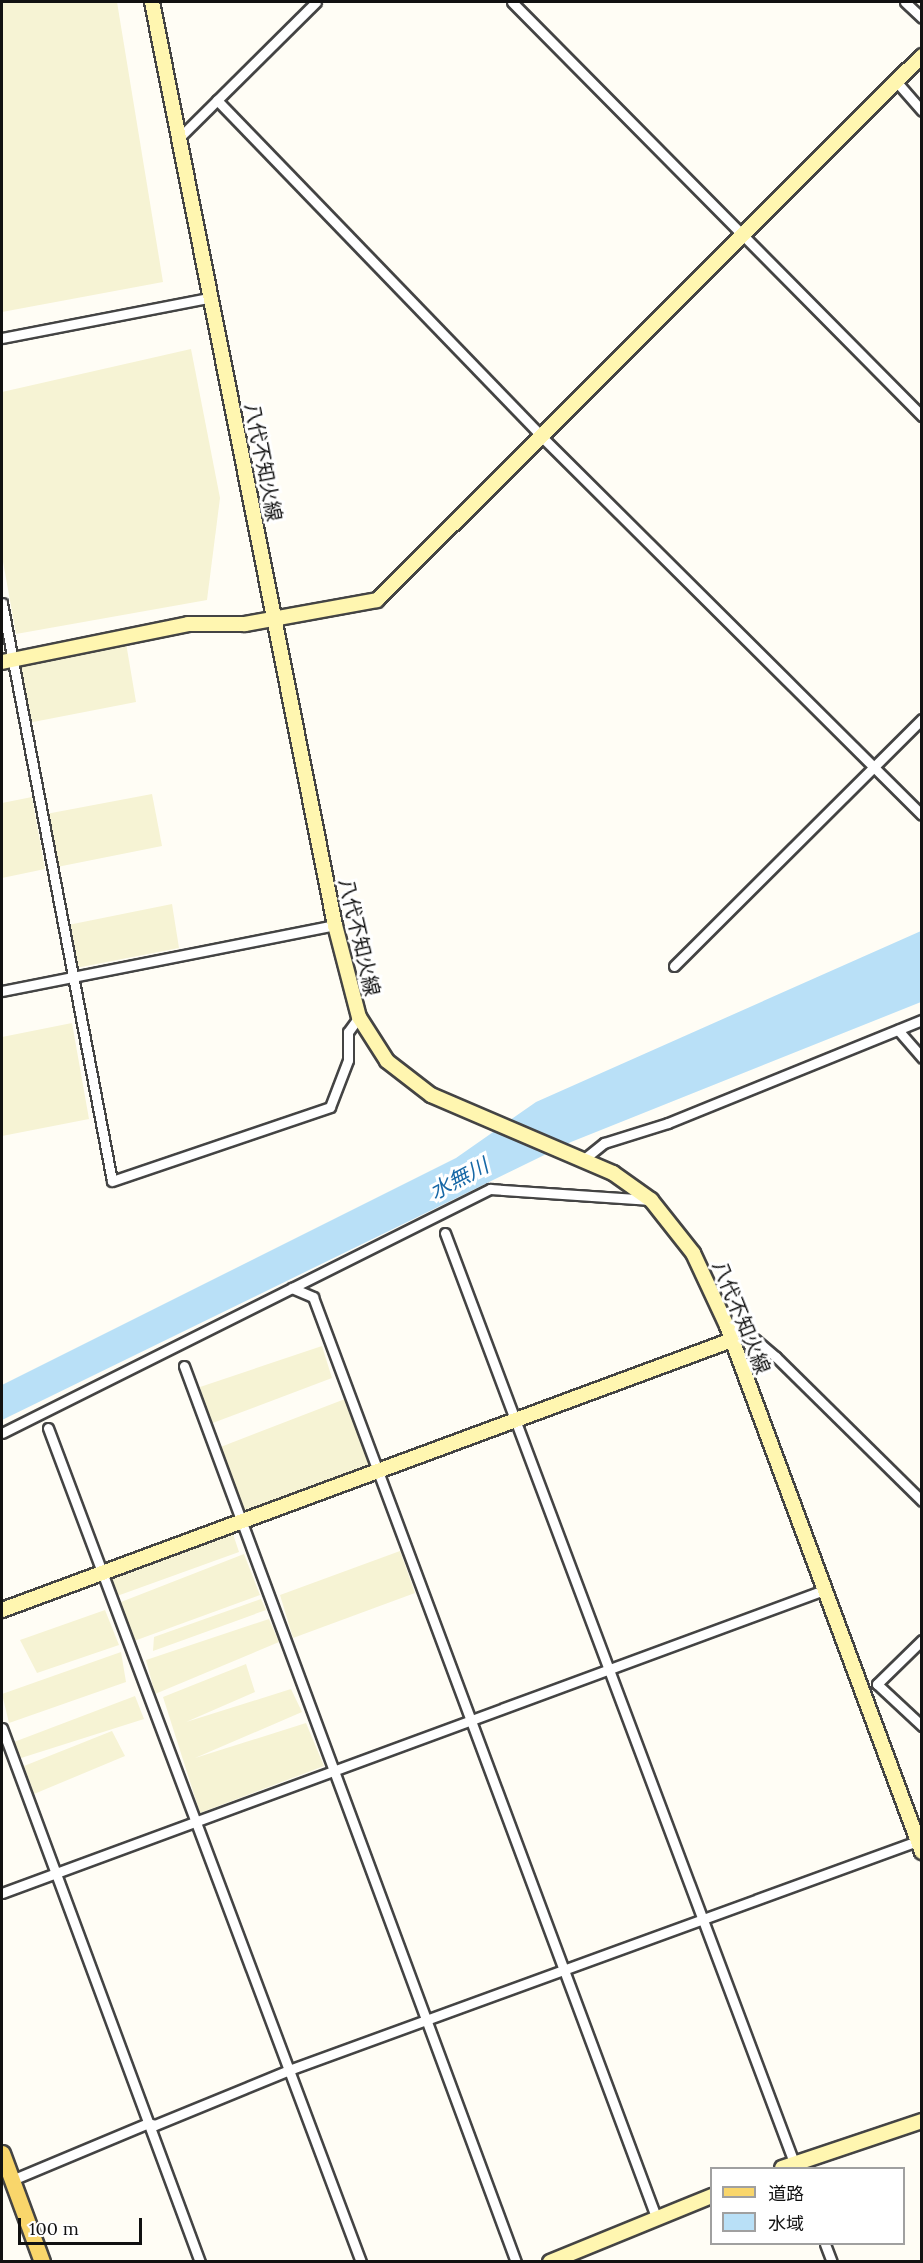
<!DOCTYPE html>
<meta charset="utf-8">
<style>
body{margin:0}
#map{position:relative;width:923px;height:2263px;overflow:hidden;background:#fffdf5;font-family:Lora,"Noto Sans JP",serif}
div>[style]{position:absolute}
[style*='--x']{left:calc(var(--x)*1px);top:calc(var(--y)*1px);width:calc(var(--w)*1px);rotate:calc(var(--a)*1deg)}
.farmland>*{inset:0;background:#f6f3d4}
.water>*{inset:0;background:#b9e0f7}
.roads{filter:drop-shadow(2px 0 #444) drop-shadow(-2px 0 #444) drop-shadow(0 2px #444) drop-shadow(0 -2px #444)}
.street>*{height:9px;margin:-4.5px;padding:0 4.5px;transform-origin:4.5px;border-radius:4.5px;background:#fff}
.secondary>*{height:14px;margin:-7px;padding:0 7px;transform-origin:7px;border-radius:7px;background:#fff6b0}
.primary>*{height:15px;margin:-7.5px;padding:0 7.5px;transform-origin:7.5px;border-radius:7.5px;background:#f9d66b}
span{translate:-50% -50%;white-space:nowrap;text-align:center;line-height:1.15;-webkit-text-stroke:6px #fff;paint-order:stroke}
.street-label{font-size:20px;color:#111}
.water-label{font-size:21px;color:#1768a6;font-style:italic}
.frame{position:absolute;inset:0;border:3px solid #111;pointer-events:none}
.legend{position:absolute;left:710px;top:2167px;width:195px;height:78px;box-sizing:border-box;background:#fff;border:2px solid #a0a0a0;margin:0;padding:8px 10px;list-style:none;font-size:18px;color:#111}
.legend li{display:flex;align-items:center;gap:12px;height:30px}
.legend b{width:30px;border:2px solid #a0a0a0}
.scale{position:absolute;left:18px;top:2218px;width:124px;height:27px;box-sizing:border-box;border:3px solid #111;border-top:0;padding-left:8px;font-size:18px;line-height:21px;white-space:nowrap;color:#111;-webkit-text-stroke:4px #fff;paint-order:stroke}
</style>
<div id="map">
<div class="farmland">
<i style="clip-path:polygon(2px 2px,117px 2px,163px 282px,2px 312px)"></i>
<i style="clip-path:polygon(191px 349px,220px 498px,207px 600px,16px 634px,2px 556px,2px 392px)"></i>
<i style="clip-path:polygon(126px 643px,136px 702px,28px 723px,16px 664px)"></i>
<i style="clip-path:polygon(152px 794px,162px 846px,57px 867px,46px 814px)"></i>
<i style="clip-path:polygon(32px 797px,45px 869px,2px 878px,2px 803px)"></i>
<i style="clip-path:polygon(172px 904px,179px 948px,76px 968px,68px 925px)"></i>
<i style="clip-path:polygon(72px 1023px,89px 1119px,2px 1136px,2px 1037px)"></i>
<i style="clip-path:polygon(322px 1346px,332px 1378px,210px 1424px,200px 1387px)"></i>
<i style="clip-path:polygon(345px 1399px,371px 1465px,244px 1514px,218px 1448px)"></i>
<i style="clip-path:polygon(231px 1528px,239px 1552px,117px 1596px,109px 1574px)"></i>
<i style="clip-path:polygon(400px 1551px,415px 1593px,293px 1638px,280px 1595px)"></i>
<i style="clip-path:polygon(244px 1554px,260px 1595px,134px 1641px,121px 1602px)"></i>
<i style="clip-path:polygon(261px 1599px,266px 1610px,153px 1651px,154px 1637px)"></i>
<i style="clip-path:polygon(105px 1610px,119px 1645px,37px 1673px,20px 1640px)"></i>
<i style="clip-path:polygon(269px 1619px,279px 1642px,155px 1694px,146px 1660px)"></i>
<i style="clip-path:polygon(121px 1652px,126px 1682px,9px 1723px,2px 1694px)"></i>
<i style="clip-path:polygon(246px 1664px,255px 1692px,186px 1722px,291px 1689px,302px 1712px,195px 1758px,306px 1723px,324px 1766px,200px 1813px,163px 1697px)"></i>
<i style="clip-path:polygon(135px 1696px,144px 1719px,21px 1758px,14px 1742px)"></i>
<i style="clip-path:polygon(112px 1731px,125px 1756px,34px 1794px,24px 1766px)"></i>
</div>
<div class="water">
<i style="clip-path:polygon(921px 931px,921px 1002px,571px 1142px,2px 1420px,2px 1385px,456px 1158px,536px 1102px)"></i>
</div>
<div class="roads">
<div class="street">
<i style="--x:512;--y:2;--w:583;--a:45.28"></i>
<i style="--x:905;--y:2;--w:23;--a:43"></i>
<i style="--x:895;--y:80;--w:41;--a:48.9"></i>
<i style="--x:217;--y:100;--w:467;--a:46"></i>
<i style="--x:541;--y:436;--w:537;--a:44.85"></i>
<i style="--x:181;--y:136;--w:190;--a:-44.8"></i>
<i style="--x:2;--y:338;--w:214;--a:-11"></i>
<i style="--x:2;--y:603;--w:588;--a:79.22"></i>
<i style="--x:112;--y:1181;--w:230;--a:-18.7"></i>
<i style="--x:330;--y:1107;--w:50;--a:-69"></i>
<i style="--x:348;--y:1060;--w:28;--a:-90"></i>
<i style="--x:348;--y:1032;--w:19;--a:-54"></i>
<i style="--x:674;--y:966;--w:350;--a:-44.9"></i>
<i style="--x:2;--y:991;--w:339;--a:-11.2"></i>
<i style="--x:898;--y:1030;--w:37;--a:49"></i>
<i style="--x:584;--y:1159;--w:26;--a:-39"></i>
<i style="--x:604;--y:1143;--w:67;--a:-17.4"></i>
<i style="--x:668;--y:1123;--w:274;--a:-22.1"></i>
<i style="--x:445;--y:1233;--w:999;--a:69.42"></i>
<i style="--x:292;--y:1288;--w:23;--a:23"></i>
<i style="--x:313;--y:1297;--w:982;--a:69.55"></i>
<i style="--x:727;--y:1326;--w:16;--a:11"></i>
<i style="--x:743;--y:1329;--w:43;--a:40.3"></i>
<i style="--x:776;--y:1357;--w:205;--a:44.6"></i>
<i style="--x:184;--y:1366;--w:956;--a:69.67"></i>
<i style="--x:48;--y:1428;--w:891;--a:69.43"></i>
<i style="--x:2;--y:1433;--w:546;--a:-26.57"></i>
<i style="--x:490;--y:1189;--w:161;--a:3.9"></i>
<i style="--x:922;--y:1640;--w:63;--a:135.6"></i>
<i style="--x:877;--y:1684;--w:62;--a:43"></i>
<i style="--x:2;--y:1728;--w:570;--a:69.66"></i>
<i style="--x:2;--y:1893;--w:876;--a:-20.23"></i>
<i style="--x:12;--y:2180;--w:147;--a:-22.7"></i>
<i style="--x:148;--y:2123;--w:7;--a:16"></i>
<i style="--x:155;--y:2125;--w:145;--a:-22.3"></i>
<i style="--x:289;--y:2070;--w:668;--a:-20.03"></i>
<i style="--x:825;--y:2244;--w:19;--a:69"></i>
</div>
<div class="secondary">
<i style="--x:152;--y:2;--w:941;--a:78.79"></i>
<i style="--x:335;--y:925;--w:95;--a:75.4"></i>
<i style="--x:359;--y:1017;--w:52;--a:57.5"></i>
<i style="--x:387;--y:1061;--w:56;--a:37.7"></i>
<i style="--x:431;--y:1095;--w:198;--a:23.2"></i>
<i style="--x:613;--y:1173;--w:47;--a:35.4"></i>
<i style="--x:651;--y:1200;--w:68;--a:51.6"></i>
<i style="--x:693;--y:1253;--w:81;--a:65"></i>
<i style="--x:727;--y:1326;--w:561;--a:69.66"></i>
<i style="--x:2;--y:662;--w:190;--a:-11.5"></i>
<i style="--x:188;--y:624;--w:57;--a:0"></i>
<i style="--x:245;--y:624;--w:134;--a:-10.3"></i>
<i style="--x:377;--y:600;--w:770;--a:-44.95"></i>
<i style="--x:2;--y:1610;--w:778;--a:-20.3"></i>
<i style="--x:782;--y:2168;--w:148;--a:-18.6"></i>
<i style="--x:550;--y:2262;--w:175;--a:-22.2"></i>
</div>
<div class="primary">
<i style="--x:2;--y:2153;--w:116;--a:69.8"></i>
</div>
</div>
<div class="street-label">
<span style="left:264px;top:462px;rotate:79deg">八代不知火線</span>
<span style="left:360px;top:937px;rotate:77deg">八代不知火線</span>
<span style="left:742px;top:1317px;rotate:68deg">八代不知火線</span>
</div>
<div class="water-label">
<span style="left:459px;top:1179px;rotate:-28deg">水無川</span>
</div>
<div class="frame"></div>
<ul class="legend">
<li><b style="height:8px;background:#f9d66b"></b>道路</li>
<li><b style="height:16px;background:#b9e0f7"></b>水域</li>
</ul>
<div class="scale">100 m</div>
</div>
